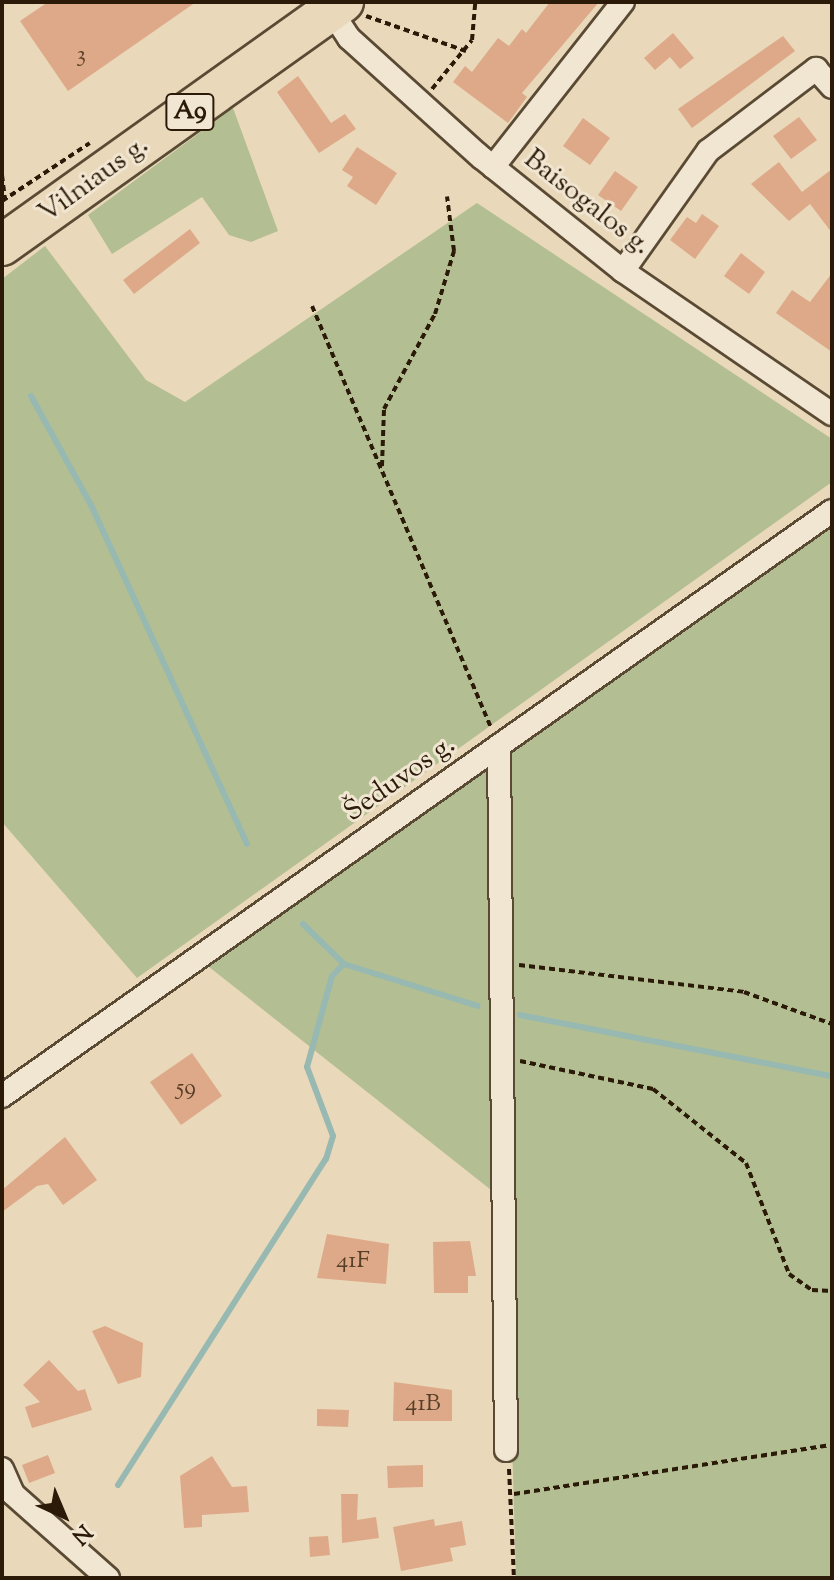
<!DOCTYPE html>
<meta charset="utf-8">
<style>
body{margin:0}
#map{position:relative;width:834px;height:1580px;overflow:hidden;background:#e9d8ba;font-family:"Sorts Mill Goudy",serif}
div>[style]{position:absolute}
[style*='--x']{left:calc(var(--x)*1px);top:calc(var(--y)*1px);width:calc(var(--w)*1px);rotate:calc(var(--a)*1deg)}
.green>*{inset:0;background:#b3bf92}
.stream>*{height:6px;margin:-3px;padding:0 3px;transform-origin:3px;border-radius:3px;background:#97b9b1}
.building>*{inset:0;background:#dea988}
.path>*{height:4px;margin-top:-2px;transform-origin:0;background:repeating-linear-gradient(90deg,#2a1a07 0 6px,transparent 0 10px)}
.roads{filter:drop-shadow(2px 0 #5a4a34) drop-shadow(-2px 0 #5a4a34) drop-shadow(0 2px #5a4a34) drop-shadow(0 -2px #5a4a34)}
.street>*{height:22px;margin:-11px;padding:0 11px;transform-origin:11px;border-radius:11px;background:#f1e6d2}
.highway>*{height:40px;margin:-20px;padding:0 20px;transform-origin:20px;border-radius:20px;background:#e9d8ba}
span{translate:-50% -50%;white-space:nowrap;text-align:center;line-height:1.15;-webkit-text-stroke:6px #f1e6d2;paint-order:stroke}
.number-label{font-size:24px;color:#573e27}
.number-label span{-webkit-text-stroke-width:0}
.shield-label span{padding:2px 6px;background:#f1e6d2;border:2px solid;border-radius:6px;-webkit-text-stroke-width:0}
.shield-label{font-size:26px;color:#2a1a07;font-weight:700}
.street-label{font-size:28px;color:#2a1a07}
.frame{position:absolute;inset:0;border:4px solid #2a1a07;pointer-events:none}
.north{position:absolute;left:24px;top:1476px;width:80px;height:80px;-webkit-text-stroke:6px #f1e6d2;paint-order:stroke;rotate:136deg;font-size:22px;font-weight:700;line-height:32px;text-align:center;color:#2a1a07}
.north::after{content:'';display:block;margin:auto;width:28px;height:36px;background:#2a1a07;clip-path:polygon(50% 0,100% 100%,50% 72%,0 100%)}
</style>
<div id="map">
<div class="green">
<i style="clip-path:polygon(233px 108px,278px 231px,251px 242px,229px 235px,202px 197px,112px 254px,88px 215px)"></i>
<i style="clip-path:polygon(477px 203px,832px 439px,832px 482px,137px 978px,2px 822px,2px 279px,45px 246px,146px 380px,185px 402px)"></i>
<i style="clip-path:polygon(832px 511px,832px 1578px,516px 1578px,505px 1201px,199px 959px)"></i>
</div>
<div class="stream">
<i style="--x:31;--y:396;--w:127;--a:61.2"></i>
<i style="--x:92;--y:507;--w:371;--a:65.3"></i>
<i style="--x:303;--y:924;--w:57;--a:44.3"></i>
<i style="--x:344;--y:964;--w:140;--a:17.4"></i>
<i style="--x:520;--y:1015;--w:318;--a:11.1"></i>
<i style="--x:118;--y:1485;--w:387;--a:-57.5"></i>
<i style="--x:326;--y:1159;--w:24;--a:-73"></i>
<i style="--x:333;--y:1136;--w:74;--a:-110.6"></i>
<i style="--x:307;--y:1067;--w:94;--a:-74.6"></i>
<i style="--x:332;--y:976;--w:17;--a:-45"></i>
</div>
<div class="building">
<i style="clip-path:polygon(48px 2px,196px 2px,68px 91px,20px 21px)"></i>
<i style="clip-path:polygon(550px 2px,599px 2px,522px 93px,527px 97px,508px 123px,453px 82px,465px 66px,472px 72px,498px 38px,509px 46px,522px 29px,526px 33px)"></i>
<i style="clip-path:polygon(673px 33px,694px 58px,680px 69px,670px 57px,655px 70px,644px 58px)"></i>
<i style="clip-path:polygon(783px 36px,795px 51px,692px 128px,678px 109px)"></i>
<i style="clip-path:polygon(298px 76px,331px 123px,345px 114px,356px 129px,319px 153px,277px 92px)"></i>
<i style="clip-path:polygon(799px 117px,817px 140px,791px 159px,773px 136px)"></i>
<i style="clip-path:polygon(583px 118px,610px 138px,590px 165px,563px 146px)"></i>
<i style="clip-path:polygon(357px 147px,397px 173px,376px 205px,347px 186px,353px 177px,342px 170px)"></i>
<i style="clip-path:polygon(779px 162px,802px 192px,832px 169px,832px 233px,810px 204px,789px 221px,751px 184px)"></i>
<i style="clip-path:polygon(615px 171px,638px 187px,621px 211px,598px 195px)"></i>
<i style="clip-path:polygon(702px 214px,719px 226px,695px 259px,670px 240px,687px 217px,696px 223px)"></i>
<i style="clip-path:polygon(190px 229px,200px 243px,134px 294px,123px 280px)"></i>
<i style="clip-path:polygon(741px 253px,765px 272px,749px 294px,724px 276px)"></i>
<i style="clip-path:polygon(832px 273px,832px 352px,776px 313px,792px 290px,810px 302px)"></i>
<i style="clip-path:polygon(192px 1053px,222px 1096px,181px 1125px,150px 1082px)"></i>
<i style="clip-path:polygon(65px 1137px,97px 1180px,63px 1205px,48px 1184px,37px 1186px,2px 1212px,2px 1190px)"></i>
<i style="clip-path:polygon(327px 1234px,389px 1244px,386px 1284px,317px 1278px)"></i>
<i style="clip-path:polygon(470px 1241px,476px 1276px,468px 1276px,468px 1293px,434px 1293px,433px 1242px)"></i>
<i style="clip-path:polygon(105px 1326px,143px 1343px,141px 1377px,118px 1384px,92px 1331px)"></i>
<i style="clip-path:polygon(49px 1360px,78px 1391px,85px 1389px,92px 1410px,32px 1428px,25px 1407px,40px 1402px,23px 1385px)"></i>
<i style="clip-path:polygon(394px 1382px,452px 1390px,452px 1421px,393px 1421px)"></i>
<i style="clip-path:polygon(317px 1409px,349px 1410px,348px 1427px,317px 1426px)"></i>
<i style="clip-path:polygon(48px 1455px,55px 1473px,29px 1483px,22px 1465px)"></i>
<i style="clip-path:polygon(212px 1456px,232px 1487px,247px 1486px,249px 1512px,202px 1515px,202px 1527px,184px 1528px,180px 1476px)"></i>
<i style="clip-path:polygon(423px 1465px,423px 1487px,388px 1488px,387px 1466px)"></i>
<i style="clip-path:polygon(341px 1494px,358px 1494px,357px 1520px,376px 1517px,379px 1538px,342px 1543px)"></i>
<i style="clip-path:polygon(434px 1519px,435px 1526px,462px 1521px,466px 1545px,450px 1548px,453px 1561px,401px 1571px,393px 1527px)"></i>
<i style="clip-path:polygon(328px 1536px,330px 1555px,310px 1557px,309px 1537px)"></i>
</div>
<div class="path">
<i style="--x:366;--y:16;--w:106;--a:19.3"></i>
<i style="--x:432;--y:89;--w:63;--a:-50.8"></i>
<i style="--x:472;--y:40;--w:38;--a:-85"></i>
<i style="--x:2;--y:175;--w:25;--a:83"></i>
<i style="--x:2;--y:201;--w:105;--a:-33.4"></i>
<i style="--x:312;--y:306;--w:458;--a:67"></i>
<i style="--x:382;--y:466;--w:57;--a:-88"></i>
<i style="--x:384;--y:409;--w:108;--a:-61.8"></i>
<i style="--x:435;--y:314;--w:66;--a:-73.2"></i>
<i style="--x:454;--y:251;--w:55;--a:-97.3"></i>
<i style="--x:519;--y:965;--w:227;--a:6.8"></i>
<i style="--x:744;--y:992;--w:94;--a:20"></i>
<i style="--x:520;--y:1061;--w:136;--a:11.9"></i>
<i style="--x:653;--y:1089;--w:119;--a:38.5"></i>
<i style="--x:746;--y:1163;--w:119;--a:68.8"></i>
<i style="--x:789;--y:1274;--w:28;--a:35"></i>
<i style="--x:812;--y:1290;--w:20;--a:3"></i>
<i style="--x:509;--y:1469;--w:109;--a:87.4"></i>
<i style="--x:514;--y:1494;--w:322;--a:-8.8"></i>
</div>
<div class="roads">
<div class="street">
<i style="--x:326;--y:3;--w:42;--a:56.7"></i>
<i style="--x:349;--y:38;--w:179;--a:42.1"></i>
<i style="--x:482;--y:158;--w:181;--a:38.7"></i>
<i style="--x:623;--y:271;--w:253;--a:34.4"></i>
<i style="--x:493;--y:167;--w:210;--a:-51.8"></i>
<i style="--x:623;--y:271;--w:147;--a:-54.7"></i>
<i style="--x:708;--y:151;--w:136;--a:-37.2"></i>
<i style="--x:816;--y:69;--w:24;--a:48"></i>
<i style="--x:499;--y:746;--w:704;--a:89.43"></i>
<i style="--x:2;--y:1096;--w:1015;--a:-35.18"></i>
<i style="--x:2;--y:1469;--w:27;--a:66"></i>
<i style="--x:13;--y:1494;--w:127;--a:41.5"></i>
</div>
<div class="highway">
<i style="--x:2;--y:245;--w:419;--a:-35.5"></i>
</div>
</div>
<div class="number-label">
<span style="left:81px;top:56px">3</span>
<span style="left:186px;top:1089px">59</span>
<span style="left:353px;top:1262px">41F</span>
<span style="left:423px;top:1405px">41B</span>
</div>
<div class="shield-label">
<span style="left:190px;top:112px">A9</span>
</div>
<div class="street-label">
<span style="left:94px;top:180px;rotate:-36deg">Vilniaus g.</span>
<span style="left:587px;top:203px;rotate:38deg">Baisogalos g.</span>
<span style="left:400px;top:779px;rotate:-35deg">Šeduvos g.</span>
</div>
<div class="frame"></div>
<div class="north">N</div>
</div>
